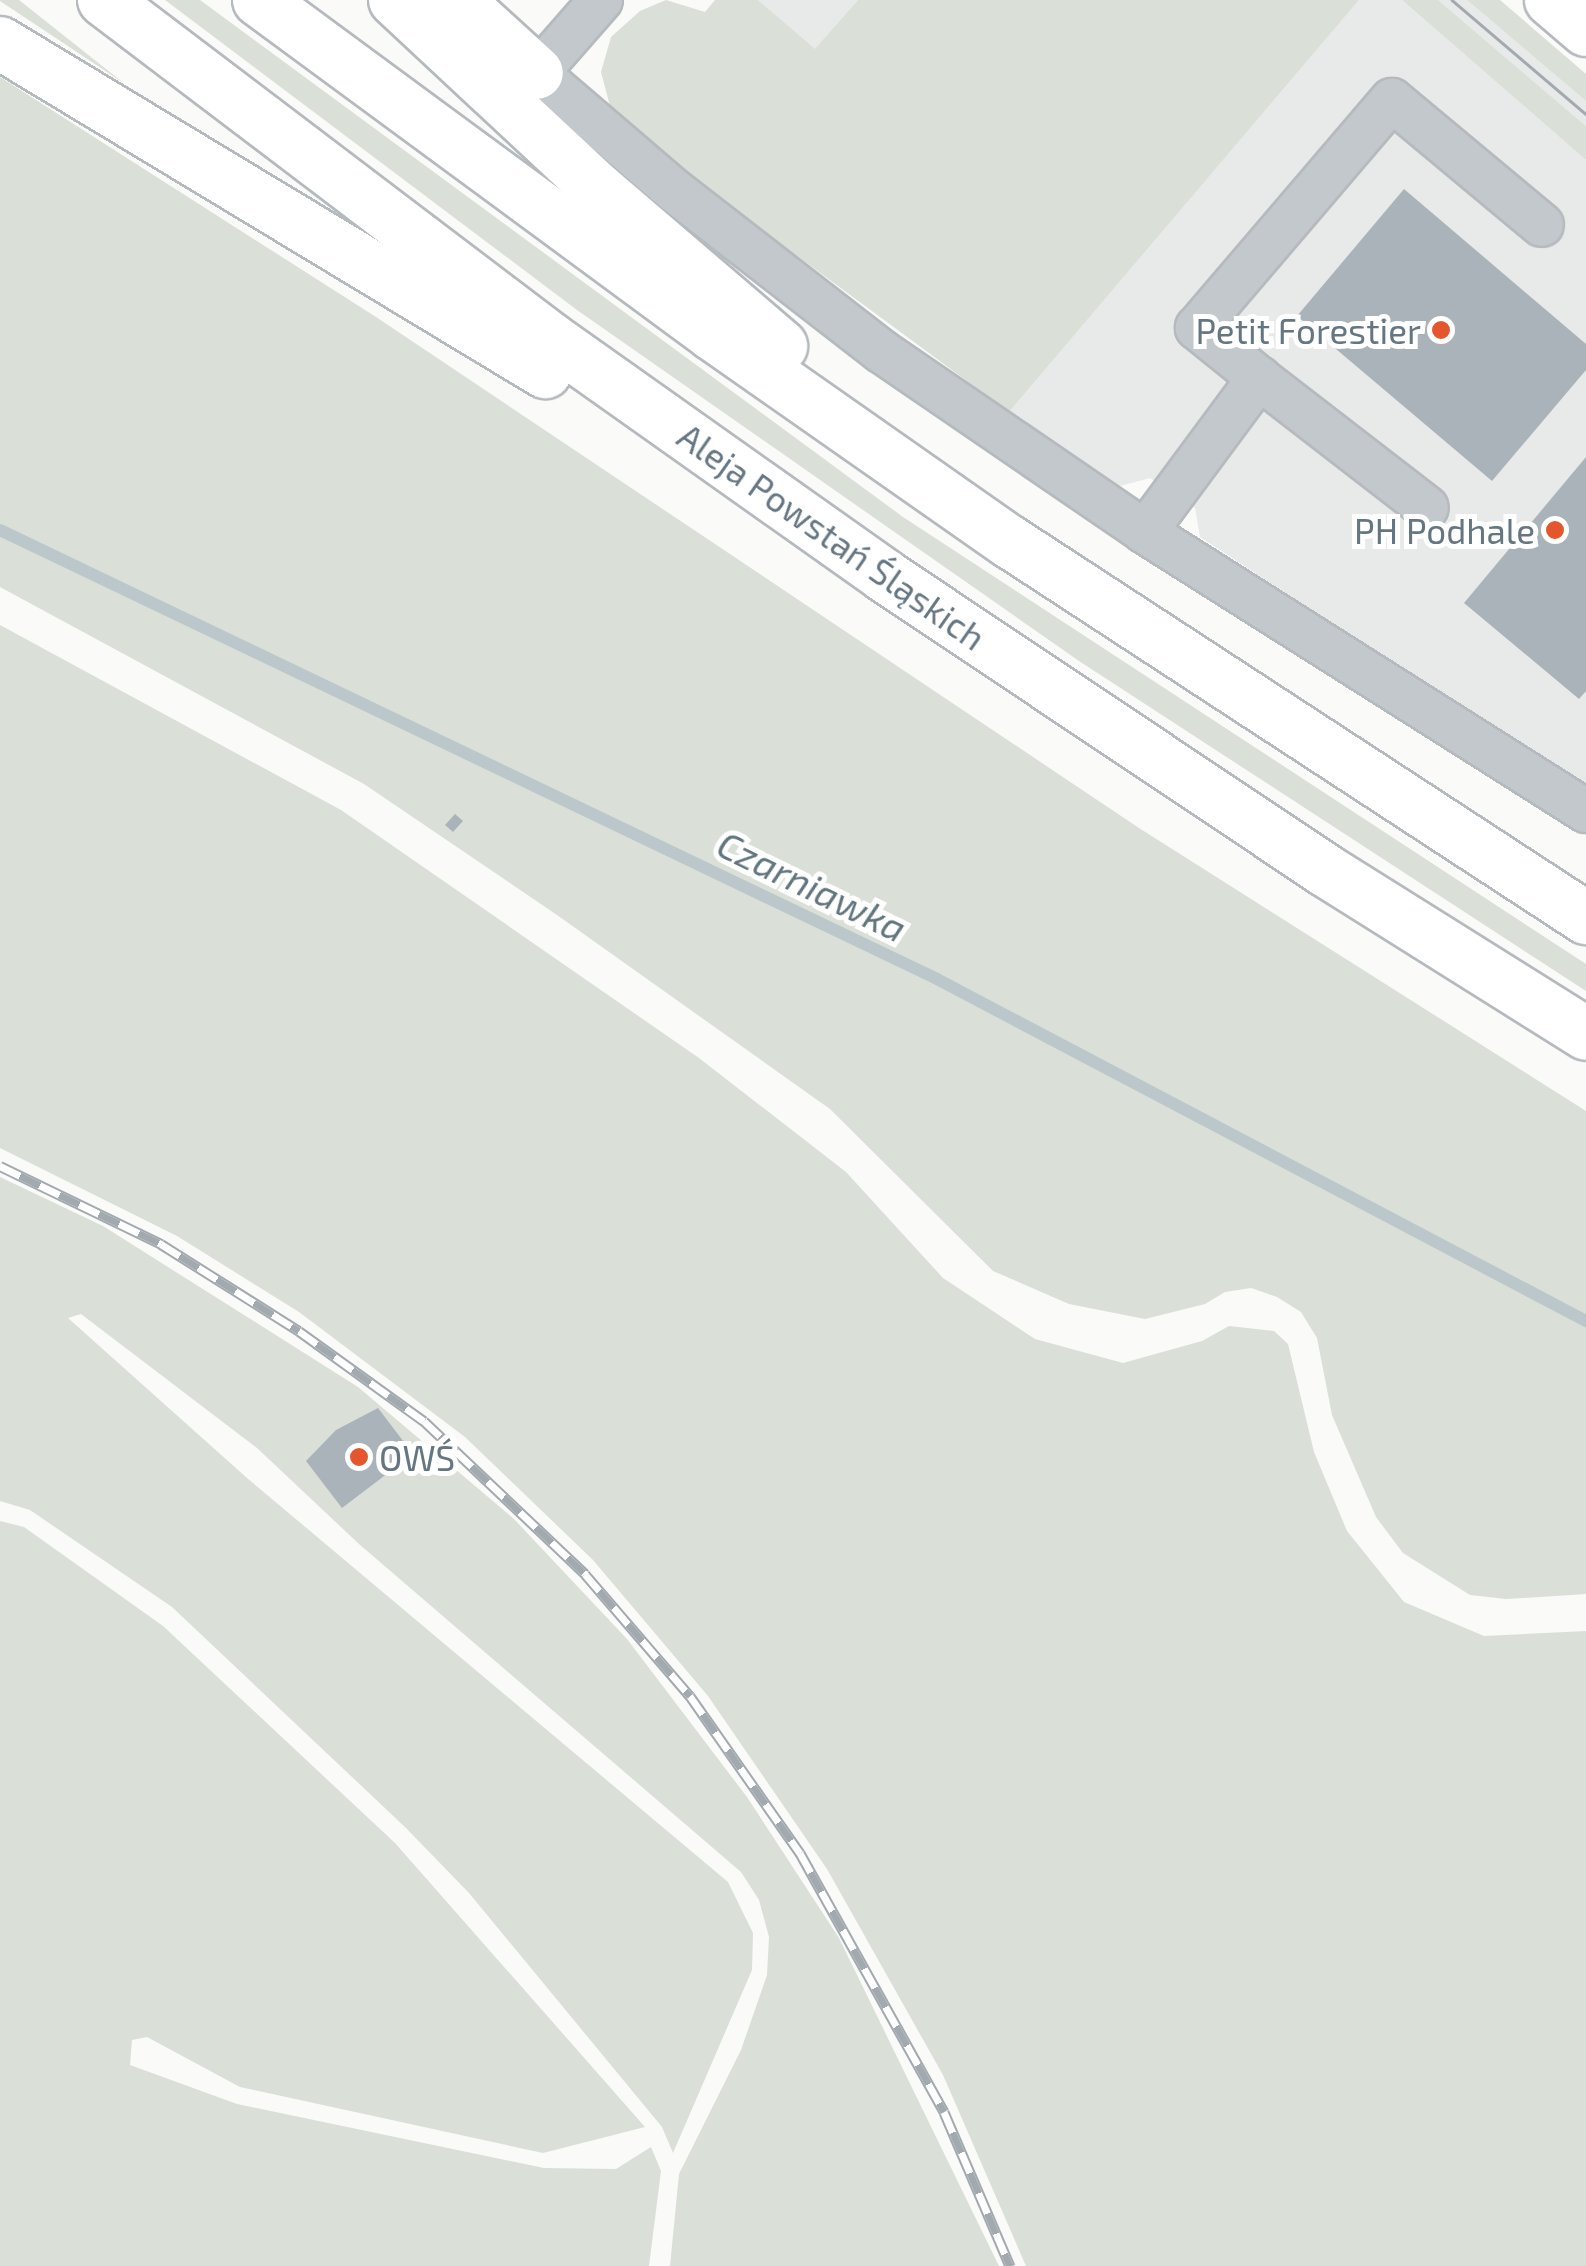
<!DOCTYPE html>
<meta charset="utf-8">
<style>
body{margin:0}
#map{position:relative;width:1586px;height:2266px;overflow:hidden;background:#fafaf8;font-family:"Exo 2",sans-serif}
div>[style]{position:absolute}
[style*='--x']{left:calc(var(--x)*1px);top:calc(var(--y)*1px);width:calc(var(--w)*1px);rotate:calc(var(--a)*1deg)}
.built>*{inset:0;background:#e8e9e9}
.green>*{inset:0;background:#dadfd7}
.stream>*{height:12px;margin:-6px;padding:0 6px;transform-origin:6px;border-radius:6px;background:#bbc7cb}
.building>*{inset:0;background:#aab3b9}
.roads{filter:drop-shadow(2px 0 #b5babe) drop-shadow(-2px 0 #b5babe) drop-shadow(0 2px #b5babe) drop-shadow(0 -2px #b5babe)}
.minor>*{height:42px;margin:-21px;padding:0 21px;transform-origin:21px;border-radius:21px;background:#c3c8cc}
.major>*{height:52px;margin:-26px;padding:0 26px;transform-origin:26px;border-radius:26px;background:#fff}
.tram>*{height:2.5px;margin:-1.25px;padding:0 1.25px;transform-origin:1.25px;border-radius:1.25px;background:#a2aab0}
.rail>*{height:11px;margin-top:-5.5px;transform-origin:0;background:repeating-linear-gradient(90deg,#fff 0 22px,#a2aab0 0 44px);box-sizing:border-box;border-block:2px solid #a2aab0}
.dots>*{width:28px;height:28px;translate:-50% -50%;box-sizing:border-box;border:5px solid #fff;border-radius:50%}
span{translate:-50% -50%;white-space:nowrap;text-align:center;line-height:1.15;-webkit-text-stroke:10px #fff;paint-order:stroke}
.poi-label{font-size:35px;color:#657683}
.right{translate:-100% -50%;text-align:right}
.left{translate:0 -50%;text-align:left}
.street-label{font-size:35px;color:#657683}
.water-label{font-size:38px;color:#60757c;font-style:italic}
</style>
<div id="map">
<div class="built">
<i style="clip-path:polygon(758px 0,858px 0,815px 50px)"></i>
<i style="clip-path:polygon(1359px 0,1402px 0,1586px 160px,1586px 789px,1200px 537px,1195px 508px,1150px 478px,1120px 486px,1009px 412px)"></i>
<i style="clip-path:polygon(1438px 0,1467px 0,1586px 101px,1586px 126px)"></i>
</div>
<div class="green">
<i style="clip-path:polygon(0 0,19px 0,125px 84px,0 1px)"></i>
<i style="clip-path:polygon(165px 0,200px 0,903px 517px,1586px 964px,1586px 991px,1079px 661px,577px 310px)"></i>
<i style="clip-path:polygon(666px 0,705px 12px,715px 0,758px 0,815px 49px,858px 0,1359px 0,1009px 412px,709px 191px,610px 106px,601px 72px,611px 37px,640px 11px)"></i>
<i style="clip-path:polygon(1402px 0,1438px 0,1586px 126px,1586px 160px)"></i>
<i style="clip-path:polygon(1467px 0,1500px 0,1586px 74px,1586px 101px)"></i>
<i style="clip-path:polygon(0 77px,376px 317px,1139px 828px,1586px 1111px,1586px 1594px,1506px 1599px,1470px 1595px,1403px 1553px,1376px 1517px,1332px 1415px,1317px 1338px,1301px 1312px,1277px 1297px,1251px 1288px,1225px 1292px,1205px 1304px,1145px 1319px,1069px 1304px,993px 1271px,830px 1109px,557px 915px,364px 784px,0 587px)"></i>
<i style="clip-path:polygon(0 625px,341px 810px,699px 1058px,846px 1172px,943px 1278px,1035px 1339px,1123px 1363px,1202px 1341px,1229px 1326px,1274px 1331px,1288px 1344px,1314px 1452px,1347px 1531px,1404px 1602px,1484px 1636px,1586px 1631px,1586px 2266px,1026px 2266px,943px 2075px,827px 1869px,708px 1696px,593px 1560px,465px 1437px,299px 1312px,177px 1236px,0 1148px)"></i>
<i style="clip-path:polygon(0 1177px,103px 1226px,358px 1387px,514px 1519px,627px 1639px,747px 1797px,839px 1938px,999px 2266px,670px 2266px,679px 2174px,741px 2050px,767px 1975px,769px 1937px,759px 1900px,741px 1872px,359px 1544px,257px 1448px,81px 1314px,68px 1318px,247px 1478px,728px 1882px,753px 1933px,752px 1970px,673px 2153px,662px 2127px,469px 1893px,406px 1828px,172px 1607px,30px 1510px,0 1501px)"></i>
<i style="clip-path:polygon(0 1521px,24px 1527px,163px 1626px,395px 1843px,645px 2127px,543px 2153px,240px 2087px,147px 2037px,132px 2040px,130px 2065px,237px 2104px,544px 2168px,616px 2169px,651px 2147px,661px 2171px,649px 2266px,0 2266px)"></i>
</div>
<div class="stream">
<i style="--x:0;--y:530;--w:1039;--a:25.6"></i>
<i style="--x:937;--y:979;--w:734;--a:27.79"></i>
</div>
<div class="building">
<i style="clip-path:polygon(1404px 189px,1586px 344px,1586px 370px,1492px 481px,1297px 316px)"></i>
<i style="clip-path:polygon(1586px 457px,1586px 691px,1579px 699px,1464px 603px)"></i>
<i style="clip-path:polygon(455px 814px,463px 821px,453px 832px,445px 825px)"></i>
<i style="clip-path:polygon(378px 1408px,413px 1454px,342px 1508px,306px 1461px,336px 1430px)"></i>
</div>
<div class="roads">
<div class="minor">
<i style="--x:601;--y:0;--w:97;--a:131.2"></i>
<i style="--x:537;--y:73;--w:183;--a:40.6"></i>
<i style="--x:676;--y:192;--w:259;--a:37.8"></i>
<i style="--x:881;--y:351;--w:320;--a:34.4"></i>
<i style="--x:1145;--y:532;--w:522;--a:32.32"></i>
<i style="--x:1259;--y:378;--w:80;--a:-141.1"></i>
<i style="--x:1197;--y:328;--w:300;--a:-49.5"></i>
<i style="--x:1392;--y:100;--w:195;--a:39.8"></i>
<i style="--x:1145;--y:532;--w:192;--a:-53.5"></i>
<i style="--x:1259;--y:378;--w:212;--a:37.7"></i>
</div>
<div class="major">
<i style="--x:104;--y:0;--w:562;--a:37.2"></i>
<i style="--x:552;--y:340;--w:408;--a:35.3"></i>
<i style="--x:885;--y:576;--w:529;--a:33.75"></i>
<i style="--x:1325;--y:870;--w:308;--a:32.1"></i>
<i style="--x:259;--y:0;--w:565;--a:36.36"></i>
<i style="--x:714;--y:335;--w:361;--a:35"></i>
<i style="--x:1010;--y:542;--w:688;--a:33.14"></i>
<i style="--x:395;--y:0;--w:279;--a:43"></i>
<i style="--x:599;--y:190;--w:240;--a:40.6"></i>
<i style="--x:457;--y:0;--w:108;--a:42.4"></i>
<i style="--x:1551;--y:0;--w:46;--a:40.6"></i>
<i style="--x:0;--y:43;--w:637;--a:31.12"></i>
</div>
</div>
<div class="tram">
<i style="--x:1452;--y:0;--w:176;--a:40.4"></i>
</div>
<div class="rail">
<i style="--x:0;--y:1166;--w:179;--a:25.8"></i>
<i style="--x:161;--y:1244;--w:163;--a:32.2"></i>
<i style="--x:299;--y:1331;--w:154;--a:35.8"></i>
<i style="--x:424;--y:1421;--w:222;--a:43.5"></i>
<i style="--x:585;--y:1574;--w:161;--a:49.3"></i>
<i style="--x:690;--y:1696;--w:192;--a:55"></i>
<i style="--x:800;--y:1853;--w:296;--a:60.9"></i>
<i style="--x:944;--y:2112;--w:168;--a:66.8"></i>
</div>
<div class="dots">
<i style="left:1441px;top:330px;background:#e4572e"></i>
<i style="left:1555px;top:530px;background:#e4572e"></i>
<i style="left:359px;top:1457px;background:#e4572e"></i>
</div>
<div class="poi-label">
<span class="right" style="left:1421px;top:330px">Petit Forestier</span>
<span class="right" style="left:1535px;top:530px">PH Podhale</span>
<span class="left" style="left:379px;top:1457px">OWŚ</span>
</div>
<div class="street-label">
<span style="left:832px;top:536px;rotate:35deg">Aleja Powstań Śląskich</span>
</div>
<div class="water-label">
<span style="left:812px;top:886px;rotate:26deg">Czarniawka</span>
</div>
</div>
